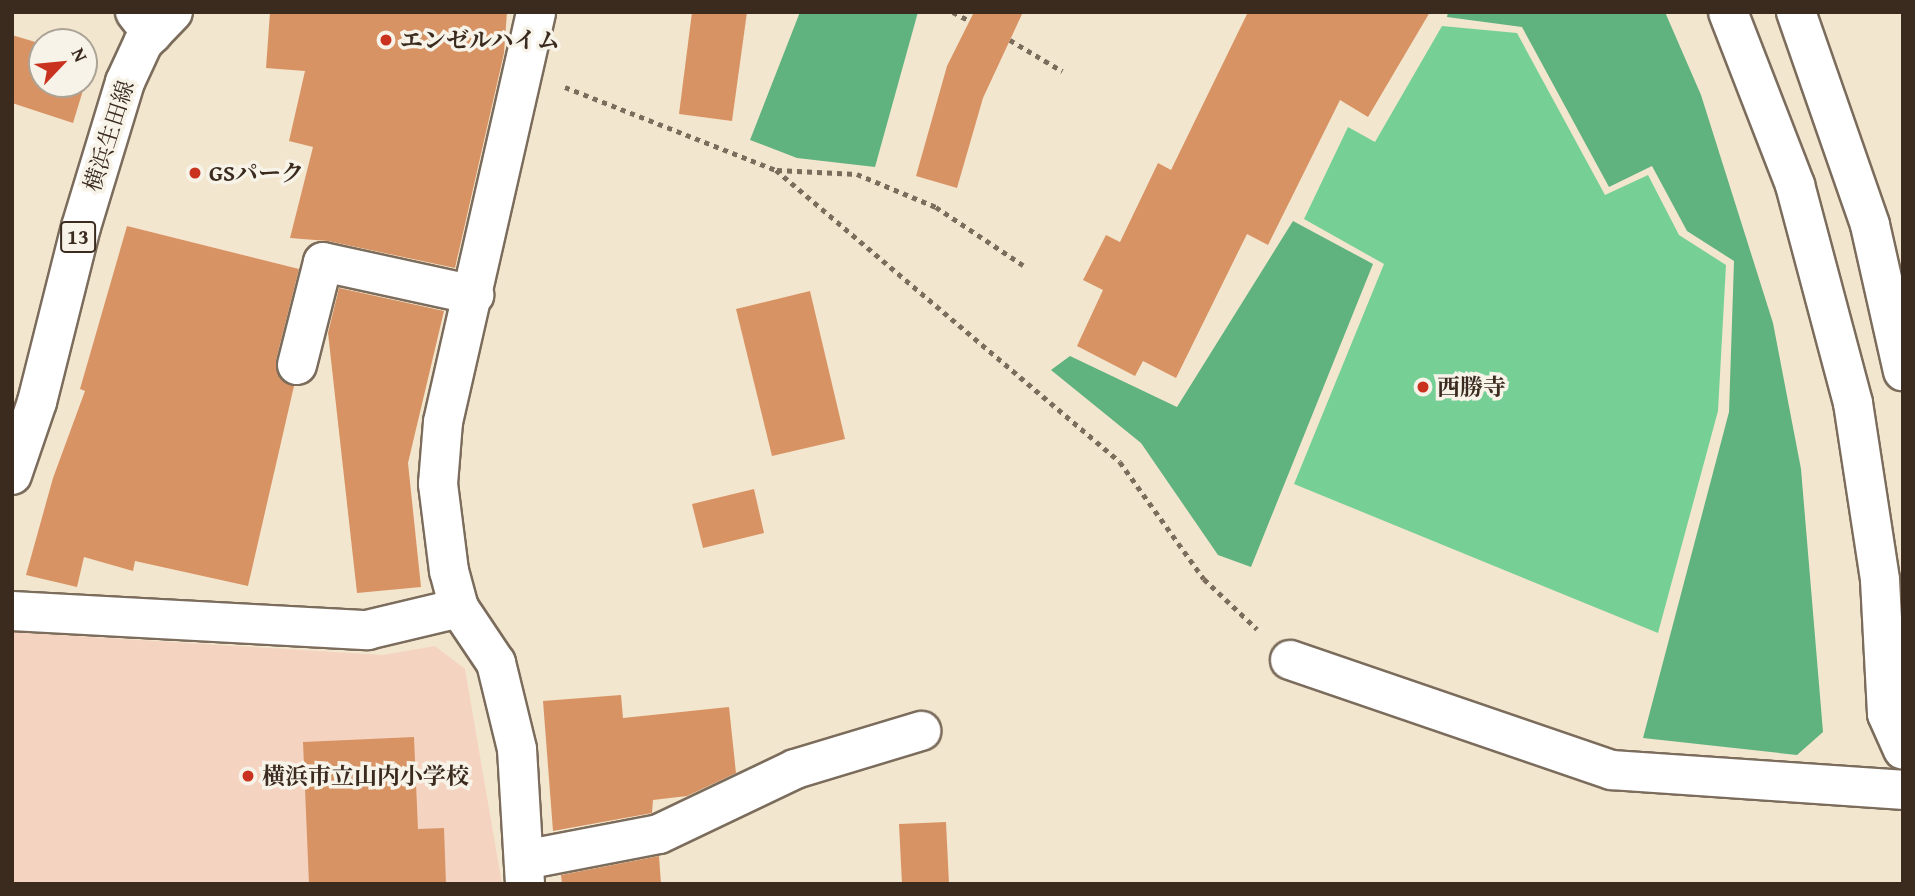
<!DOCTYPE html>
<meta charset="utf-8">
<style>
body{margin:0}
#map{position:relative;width:1915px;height:896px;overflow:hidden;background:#f3e6ce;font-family:"Gentium Book Plus","Noto Serif JP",serif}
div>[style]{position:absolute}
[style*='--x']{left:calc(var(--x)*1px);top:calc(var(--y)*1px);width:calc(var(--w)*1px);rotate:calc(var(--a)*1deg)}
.built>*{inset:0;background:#f5d3c1}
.green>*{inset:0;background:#76d096}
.forest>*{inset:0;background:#60b27f}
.building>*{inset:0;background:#d89364}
.path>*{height:4.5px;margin-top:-2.25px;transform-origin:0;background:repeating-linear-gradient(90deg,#7b6c5c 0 5px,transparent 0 10px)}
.roads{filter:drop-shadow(2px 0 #7b6c5c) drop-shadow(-2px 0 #7b6c5c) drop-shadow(0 2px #7b6c5c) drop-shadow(0 -2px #7b6c5c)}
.minor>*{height:38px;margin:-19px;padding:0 19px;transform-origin:19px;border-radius:19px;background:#fff}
.major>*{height:38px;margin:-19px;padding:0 19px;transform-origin:19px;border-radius:19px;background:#fff}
.dots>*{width:19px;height:19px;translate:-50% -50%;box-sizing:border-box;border:4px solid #f7f3e8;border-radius:50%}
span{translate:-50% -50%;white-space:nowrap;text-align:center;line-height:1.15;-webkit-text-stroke:7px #f7f3e8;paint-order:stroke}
.shield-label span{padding:2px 5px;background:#f7f3e8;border:2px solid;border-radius:5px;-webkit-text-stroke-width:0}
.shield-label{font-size:21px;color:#3b2a1e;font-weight:700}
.poi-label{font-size:23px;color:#3b2a1e;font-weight:700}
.left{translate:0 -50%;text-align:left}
.street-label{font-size:23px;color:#3b2a1e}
.frame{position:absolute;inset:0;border:14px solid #3b2a1e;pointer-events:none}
.north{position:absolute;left:28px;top:28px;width:70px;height:70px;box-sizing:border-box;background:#f7f3e8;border:2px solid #aca397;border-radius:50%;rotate:64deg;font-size:19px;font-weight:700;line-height:28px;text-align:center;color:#3b2a1e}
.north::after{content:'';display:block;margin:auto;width:24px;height:32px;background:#c8321e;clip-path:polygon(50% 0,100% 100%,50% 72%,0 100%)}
</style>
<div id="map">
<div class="built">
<i style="clip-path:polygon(12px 632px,383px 655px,435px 646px,465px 669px,502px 884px,12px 884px)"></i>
</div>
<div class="green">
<i style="clip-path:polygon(1442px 26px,1517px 33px,1605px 195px,1648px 175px,1679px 235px,1726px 265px,1718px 411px,1658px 633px,1294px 484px,1384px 264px,1304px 219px,1348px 127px,1375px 142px)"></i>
</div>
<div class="forest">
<i style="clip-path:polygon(800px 12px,918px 12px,875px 167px,797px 158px,750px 140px)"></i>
<i style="clip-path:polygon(1448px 12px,1665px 12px,1701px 95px,1773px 323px,1801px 469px,1823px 732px,1797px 755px,1643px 738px,1729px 412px,1734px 261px,1687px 231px,1652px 166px,1609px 187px,1522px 27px,1447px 17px)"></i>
<i style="clip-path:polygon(1293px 221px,1373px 264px,1251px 567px,1218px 555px,1141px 443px,1051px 370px,1070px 356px,1177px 407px)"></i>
</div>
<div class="building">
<i style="clip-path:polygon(270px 12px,507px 12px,504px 53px,455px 268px,328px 241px,290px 238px,313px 147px,289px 141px,305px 71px,266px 68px)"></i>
<i style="clip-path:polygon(692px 12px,747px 12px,732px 121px,679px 114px)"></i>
<i style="clip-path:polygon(974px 12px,1023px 12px,983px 98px,957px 188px,916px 176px,947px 66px)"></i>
<i style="clip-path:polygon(1248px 12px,1430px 12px,1368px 117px,1340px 100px,1268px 245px,1247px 234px,1176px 378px,1143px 361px,1135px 376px,1077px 346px,1103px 290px,1083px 280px,1106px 235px,1120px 242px,1158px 163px,1171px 170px)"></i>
<i style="clip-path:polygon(12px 35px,42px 44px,42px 84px,84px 84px,84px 58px,92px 61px,73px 123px,12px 103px)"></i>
<i style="clip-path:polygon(127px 226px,299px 269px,276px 360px,281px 380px,294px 386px,248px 586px,135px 561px,133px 571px,84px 557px,77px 587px,26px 575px,53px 478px,85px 391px,80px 389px)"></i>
<i style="clip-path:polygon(339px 288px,444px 311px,408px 463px,421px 587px,357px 593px,328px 333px)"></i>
<i style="clip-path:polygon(810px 291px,845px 439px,772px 456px,736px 309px)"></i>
<i style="clip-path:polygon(754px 489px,764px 533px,703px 548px,692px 504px)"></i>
<i style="clip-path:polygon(621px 695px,623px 718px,729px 707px,736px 773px,687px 796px,653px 800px,652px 813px,553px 831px,543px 701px)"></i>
<i style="clip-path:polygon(414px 737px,418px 829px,444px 828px,446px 884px,309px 884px,303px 742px)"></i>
<i style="clip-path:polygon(946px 822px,949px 884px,902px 884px,899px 824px)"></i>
<i style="clip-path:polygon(659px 856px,661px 884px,562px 884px,561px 875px)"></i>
</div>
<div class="path">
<i style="--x:953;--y:12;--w:19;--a:28"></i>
<i style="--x:1010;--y:40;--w:61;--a:30.8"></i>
<i style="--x:565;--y:87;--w:227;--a:21.5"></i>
<i style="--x:776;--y:170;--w:451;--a:40.3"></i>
<i style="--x:1120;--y:462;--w:144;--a:54.3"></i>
<i style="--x:1204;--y:579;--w:73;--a:43.3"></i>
<i style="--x:777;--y:170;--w:80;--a:2.9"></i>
<i style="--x:857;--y:174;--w:86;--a:22.7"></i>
<i style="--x:936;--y:207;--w:105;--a:33.7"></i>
</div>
<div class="roads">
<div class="minor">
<i style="--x:135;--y:12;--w:28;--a:52"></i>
<i style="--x:1728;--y:12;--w:186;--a:68.8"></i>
<i style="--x:1795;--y:185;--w:226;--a:75.1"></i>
<i style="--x:1853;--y:403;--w:179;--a:81.3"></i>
<i style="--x:1880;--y:580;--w:134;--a:87"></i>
<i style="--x:1887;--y:714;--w:39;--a:66"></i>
<i style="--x:1796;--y:12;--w:225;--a:70.8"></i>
<i style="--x:1870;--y:225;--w:150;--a:77.3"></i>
<i style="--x:297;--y:365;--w:106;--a:-75.8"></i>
<i style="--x:323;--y:262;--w:155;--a:12.3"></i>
<i style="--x:12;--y:611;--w:356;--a:3.1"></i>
<i style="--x:367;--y:630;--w:95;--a:-13.4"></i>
<i style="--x:1290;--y:660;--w:340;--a:18.9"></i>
<i style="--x:1612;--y:770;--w:292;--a:3.9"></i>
<i style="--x:524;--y:860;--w:137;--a:-10.9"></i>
<i style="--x:659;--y:834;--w:151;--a:-25.5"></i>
<i style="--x:795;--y:769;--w:132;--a:-16.8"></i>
<i style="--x:525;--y:884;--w:135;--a:-93.4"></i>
<i style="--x:517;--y:749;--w:89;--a:-103.7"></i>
<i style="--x:496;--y:663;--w:66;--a:-123.9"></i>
<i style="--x:459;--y:608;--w:38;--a:-105"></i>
<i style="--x:449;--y:571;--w:88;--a:-97.2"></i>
<i style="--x:438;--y:484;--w:62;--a:-85.4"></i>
<i style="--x:443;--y:422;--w:420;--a:-77.2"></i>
</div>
<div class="major">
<i style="--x:12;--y:475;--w:77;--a:-71.1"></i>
<i style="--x:37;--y:402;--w:180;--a:-75.9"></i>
<i style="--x:81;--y:227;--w:152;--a:-73.1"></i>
<i style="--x:125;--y:82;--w:43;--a:-65.2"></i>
<i style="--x:143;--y:43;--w:43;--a:-45.9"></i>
</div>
</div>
<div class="dots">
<i style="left:386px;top:40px;background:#c8321e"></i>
<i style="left:195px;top:173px;background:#c8321e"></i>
<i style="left:1423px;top:387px;background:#c8321e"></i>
<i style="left:248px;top:776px;background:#c8321e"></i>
</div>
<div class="shield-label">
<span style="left:78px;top:237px">13</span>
</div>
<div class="poi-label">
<span class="left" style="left:400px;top:40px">エンゼルハイム</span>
<span class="left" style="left:209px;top:173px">GSパーク</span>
<span class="left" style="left:1437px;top:387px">西勝寺</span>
<span class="left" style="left:262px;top:776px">横浜市立山内小学校</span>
</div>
<div class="street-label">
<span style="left:109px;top:136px;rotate:-72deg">横浜生田線</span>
</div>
<div class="frame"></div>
<div class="north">N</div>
</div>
